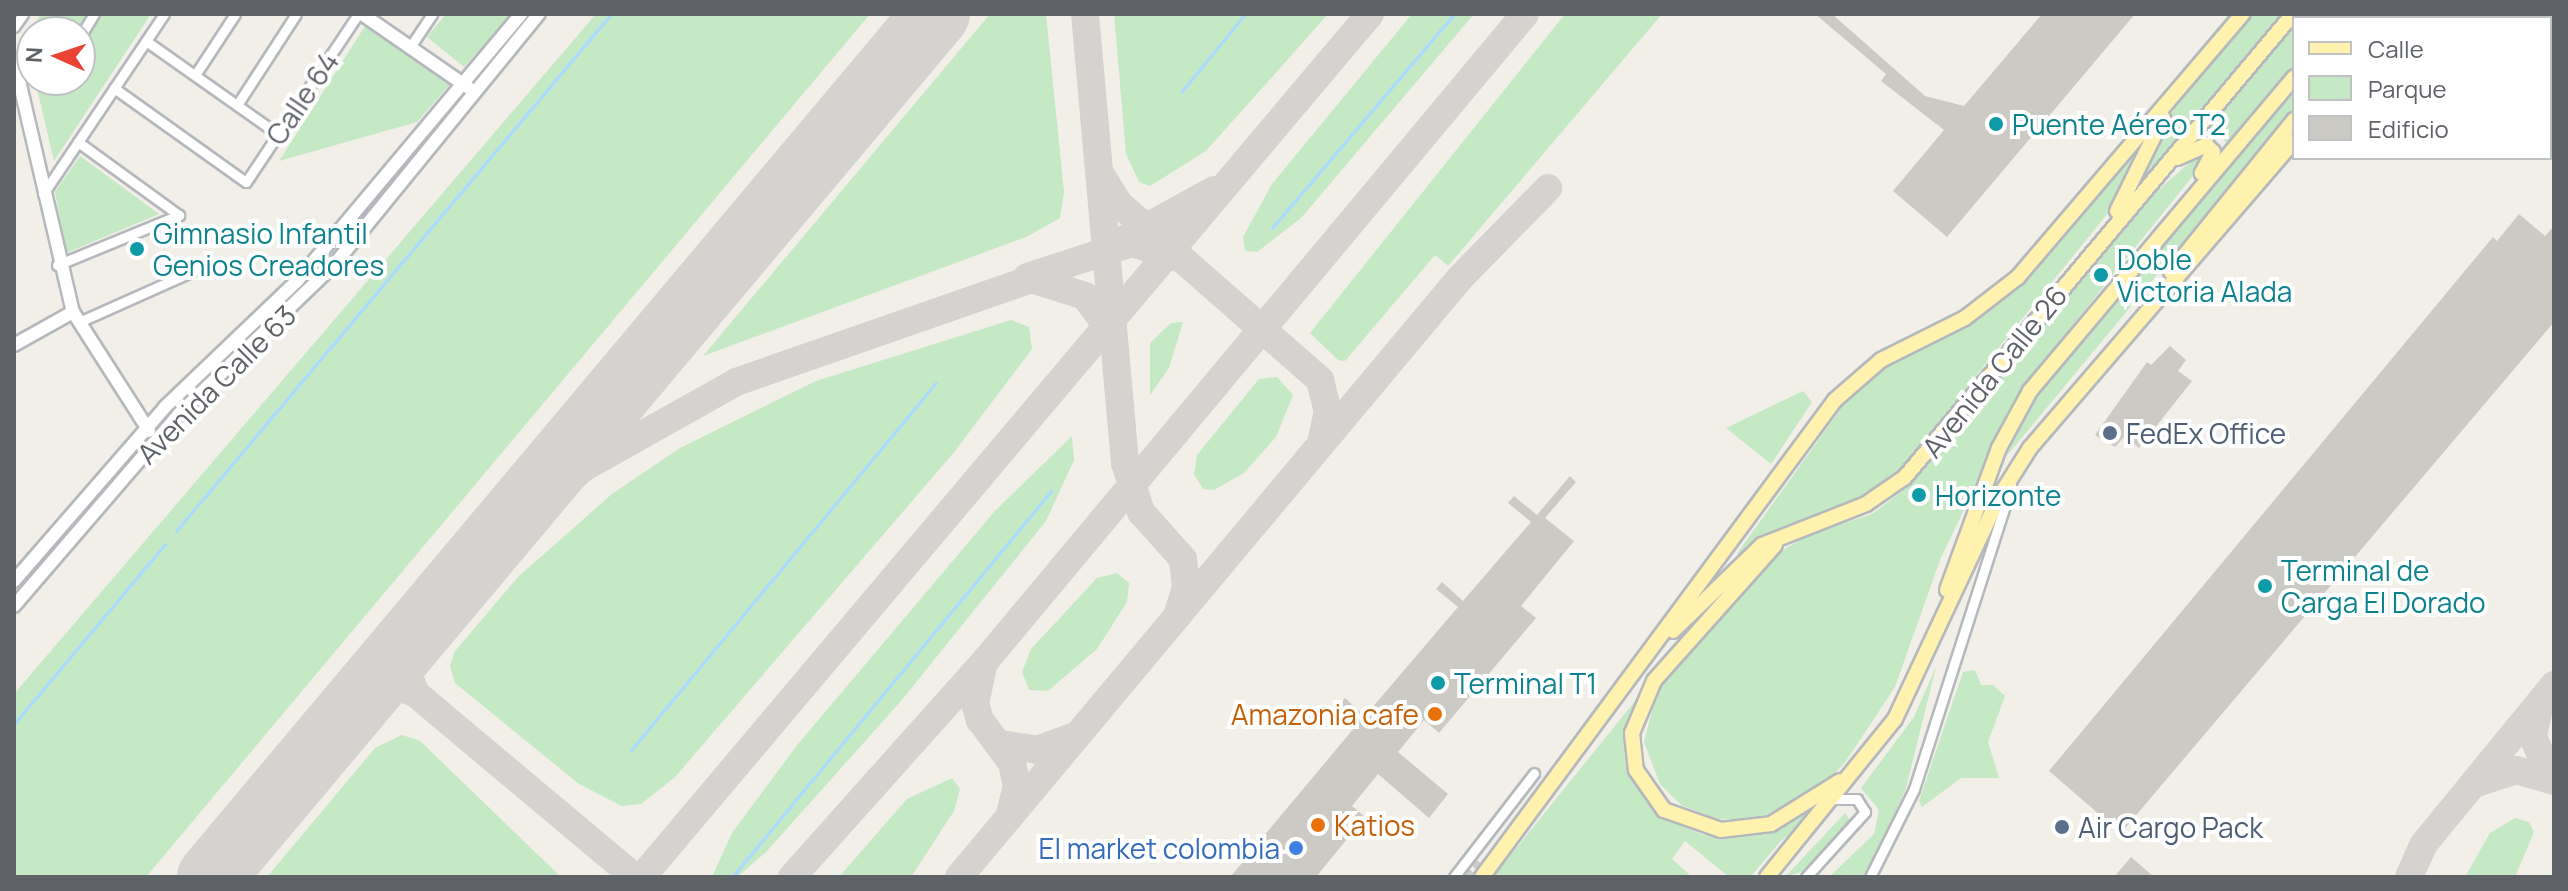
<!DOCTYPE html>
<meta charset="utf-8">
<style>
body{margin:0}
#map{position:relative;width:2568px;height:891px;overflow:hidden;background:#f1efe8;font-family:Manrope,sans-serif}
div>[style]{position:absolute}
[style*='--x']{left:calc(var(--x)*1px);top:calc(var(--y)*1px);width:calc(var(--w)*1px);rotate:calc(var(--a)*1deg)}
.green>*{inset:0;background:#c5e8c5}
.stream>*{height:3px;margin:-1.5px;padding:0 1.5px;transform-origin:1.5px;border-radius:1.5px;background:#aadaff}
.taxiway>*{height:28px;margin:-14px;padding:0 14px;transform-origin:14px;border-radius:14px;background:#d4d3d0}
.runway>*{height:68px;margin:-34px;padding:0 34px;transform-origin:34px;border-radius:34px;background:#d4d3d0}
.building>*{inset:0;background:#cccac5}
.street-tunnel>*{height:9px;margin-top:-4.5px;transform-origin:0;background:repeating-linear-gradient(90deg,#ccccc8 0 9px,transparent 0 13.5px)}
.roads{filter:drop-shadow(2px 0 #b5b8bc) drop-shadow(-2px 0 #b5b8bc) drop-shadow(0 2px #b5b8bc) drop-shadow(0 -2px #b5b8bc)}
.street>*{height:9px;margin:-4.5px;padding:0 4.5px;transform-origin:4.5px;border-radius:4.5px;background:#fff}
.secondary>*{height:12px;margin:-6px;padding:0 6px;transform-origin:6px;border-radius:6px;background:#fff}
.primary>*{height:14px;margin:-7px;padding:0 7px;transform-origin:7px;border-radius:7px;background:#fff2af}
.dots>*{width:22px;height:22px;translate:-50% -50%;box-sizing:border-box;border:4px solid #fff;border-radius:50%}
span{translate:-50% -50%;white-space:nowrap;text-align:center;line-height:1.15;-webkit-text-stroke:8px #fff;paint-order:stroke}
.street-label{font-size:28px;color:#5f6368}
.culture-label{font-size:28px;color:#0d838f}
.left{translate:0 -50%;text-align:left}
.service-label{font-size:28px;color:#4e5e75}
.food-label{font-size:28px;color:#c56008}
.right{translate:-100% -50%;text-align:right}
.shop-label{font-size:28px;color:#366cbe}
.frame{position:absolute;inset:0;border:16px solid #5f6368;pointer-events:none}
.legend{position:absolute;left:2292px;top:16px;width:260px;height:144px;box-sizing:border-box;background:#fff;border:2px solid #bfc1c3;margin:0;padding:10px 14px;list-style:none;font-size:24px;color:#5f6368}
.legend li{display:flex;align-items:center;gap:16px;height:40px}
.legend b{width:40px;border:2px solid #bfc1c3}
.north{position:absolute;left:16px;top:16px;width:80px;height:80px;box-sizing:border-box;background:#fff;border:2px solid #bfc1c3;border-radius:50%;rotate:273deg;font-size:22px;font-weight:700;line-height:32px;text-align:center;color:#5f6368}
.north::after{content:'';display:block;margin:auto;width:28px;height:36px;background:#ea4335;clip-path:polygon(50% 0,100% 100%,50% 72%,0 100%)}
</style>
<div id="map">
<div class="green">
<i style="clip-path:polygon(41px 14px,151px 14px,54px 161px,35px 80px,80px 80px,80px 32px,32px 32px,32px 65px,26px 38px)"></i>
<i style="clip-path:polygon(446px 14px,511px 14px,464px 67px,427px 37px)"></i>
<i style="clip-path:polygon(596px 14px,870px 14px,146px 877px,14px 877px,14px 694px)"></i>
<i style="clip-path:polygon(990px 14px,1046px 14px,1064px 192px,1060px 218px,1026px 237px,703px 356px)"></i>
<i style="clip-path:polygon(1114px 14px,1328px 14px,1206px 151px,1150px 186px,1139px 182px,1126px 154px)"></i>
<i style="clip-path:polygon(1412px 14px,1474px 14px,1301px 218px,1257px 252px,1245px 251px,1243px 237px,1272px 184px)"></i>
<i style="clip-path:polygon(1565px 14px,1662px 14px,1448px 266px,1435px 255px,1345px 361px,1338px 360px,1310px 333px)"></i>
<i style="clip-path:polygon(2229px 14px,2236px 14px,2030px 259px,1995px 291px,1914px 341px,1992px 289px,2027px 257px)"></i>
<i style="clip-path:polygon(2251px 14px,2284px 14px,2138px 186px,2176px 105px)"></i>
<i style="clip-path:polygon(2294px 22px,2294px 67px,2227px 146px,2220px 131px,2205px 129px)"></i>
<i style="clip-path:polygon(367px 23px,451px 83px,417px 122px,279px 161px)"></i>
<i style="clip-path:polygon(2294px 89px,2294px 110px,2005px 458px,2039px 393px)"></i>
<i style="clip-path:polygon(2147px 139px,2108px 213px,1890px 482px,1736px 555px,1860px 382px,2024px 279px)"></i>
<i style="clip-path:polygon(2202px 152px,2200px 167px,2022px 388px,1940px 560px,1895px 687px,1846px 761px,1827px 783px,1755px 821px,1717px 819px,1681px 805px,1660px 784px,1644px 742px,1659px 684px,1765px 560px,1811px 534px,1872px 514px,1909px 486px,2149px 198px)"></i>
<i style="clip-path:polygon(80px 156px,159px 214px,66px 253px,55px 192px)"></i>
<i style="clip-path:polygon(1011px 320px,1029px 327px,1032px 349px,955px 451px,675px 777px,641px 804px,622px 806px,579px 784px,455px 683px,450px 666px,455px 651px,518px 577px,612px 494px,680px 448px,816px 381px)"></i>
<i style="clip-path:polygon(1183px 322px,1169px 368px,1150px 395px,1150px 343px,1171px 323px)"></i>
<i style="clip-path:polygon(1277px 377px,1293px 395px,1276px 437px,1244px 473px,1214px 490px,1203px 489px,1194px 474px,1197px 455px,1259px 379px)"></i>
<i style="clip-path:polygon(1803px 391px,1812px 402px,1771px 464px,1726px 428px)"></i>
<i style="clip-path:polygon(1072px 436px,1074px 460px,1046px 521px,901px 701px,766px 852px,737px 877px,712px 877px,732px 833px,798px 744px,995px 511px)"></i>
<i style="clip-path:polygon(1117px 573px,1129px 583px,1127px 602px,1097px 649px,1048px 691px,1029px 690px,1022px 672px,1031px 649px,1097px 578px)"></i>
<i style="clip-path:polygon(1936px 667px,1906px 788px,1877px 854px,1862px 877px,1829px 877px,1874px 834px,1879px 810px,1861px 788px,1914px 717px)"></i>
<i style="clip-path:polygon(1975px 670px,1981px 685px,1993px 685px,2005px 696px,1988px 742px,1999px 778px,1961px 778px,1922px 807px,1919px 801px,1963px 672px)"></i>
<i style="clip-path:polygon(1635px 701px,1627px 733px,1634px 778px,1651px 804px,1675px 823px,1703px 835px,1756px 833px,1786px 825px,1832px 799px,1780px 842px,1750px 877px,1729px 877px,1685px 841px,1672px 859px,1692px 877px,1493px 877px)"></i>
<i style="clip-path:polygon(402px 735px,420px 741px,561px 877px,267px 877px,375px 748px)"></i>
<i style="clip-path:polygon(952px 778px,960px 789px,954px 811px,911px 877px,839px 877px,907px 799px)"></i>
<i style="clip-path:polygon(1845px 813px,1851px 822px,1807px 870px,1785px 877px)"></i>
<i style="clip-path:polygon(2515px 818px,2529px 822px,2534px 832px,2515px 877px,2465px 877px,2490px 833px)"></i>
</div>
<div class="stream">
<i style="--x:1182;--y:91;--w:99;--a:-50.7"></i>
<i style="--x:1272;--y:228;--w:281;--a:-49.6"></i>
<i style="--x:176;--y:531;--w:676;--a:-49.92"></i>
<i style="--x:14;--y:724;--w:235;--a:-50"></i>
<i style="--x:631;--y:750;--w:477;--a:-50.3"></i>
<i style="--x:732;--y:877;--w:501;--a:-50.43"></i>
</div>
<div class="taxiway">
<i style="--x:1085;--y:14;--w:451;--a:84.9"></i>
<i style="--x:1125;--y:463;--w:52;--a:71.9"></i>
<i style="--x:1141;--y:512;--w:63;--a:48.2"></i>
<i style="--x:1183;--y:559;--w:29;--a:84"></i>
<i style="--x:1186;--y:588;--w:23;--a:108"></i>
<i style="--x:1101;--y:175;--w:34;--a:58"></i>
<i style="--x:1119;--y:204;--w:57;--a:40.7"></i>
<i style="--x:1121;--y:241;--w:106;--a:-28.7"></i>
<i style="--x:1027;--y:277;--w:110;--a:-17.9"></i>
<i style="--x:1132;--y:243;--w:52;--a:17.7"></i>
<i style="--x:1182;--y:259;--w:184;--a:41.2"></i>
<i style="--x:1320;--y:380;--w:32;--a:76"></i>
<i style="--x:1328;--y:411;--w:30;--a:102"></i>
<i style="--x:464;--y:577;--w:161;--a:-42.5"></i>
<i style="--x:583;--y:468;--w:176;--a:-29.3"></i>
<i style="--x:736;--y:382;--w:312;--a:-19.2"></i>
<i style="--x:1031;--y:279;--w:57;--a:17.5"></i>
<i style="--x:1085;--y:296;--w:41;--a:54"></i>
<i style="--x:412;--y:638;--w:31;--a:101"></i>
<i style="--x:406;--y:668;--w:27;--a:70"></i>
<i style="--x:415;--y:693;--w:286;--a:40"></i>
<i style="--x:983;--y:666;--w:38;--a:102"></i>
<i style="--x:975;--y:703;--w:18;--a:74"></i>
<i style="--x:980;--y:720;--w:54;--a:53.3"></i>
<i style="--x:1012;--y:763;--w:24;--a:78"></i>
<i style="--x:1017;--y:786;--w:29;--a:104"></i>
<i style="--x:366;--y:693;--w:27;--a:-20"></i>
<i style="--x:391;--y:684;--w:26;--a:21"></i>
<i style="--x:2539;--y:708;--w:30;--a:102"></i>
<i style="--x:2533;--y:737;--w:47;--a:66.2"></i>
<i style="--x:1001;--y:744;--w:36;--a:9"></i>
<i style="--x:1037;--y:750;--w:38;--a:-20"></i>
<i style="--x:2474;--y:784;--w:44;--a:-18.4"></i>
<i style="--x:2516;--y:770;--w:40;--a:16"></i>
<i style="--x:642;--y:877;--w:1129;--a:-49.85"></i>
<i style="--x:792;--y:877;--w:291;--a:-48.2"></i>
<i style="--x:986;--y:660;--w:841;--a:-50.16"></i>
<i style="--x:959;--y:877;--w:781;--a:-50.09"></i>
<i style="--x:1460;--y:278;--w:126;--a:-45.6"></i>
<i style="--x:2409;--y:877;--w:35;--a:-66"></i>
<i style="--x:2423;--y:845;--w:207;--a:-50.7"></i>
</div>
<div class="runway">
<i style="--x:211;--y:877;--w:1127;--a:-49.97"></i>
</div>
<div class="building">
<i style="clip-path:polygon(1815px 14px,1832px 14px,1925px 96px,1964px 106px,2042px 14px,2135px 14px,1947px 237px,1893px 191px,1944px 130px,1881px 81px,1886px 74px)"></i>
<i style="clip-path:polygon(2519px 214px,2545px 236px,2554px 226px,2554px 322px,2121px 833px,2049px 771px,2493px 237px,2497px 241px)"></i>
<i style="clip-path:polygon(2170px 346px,2186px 360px,2178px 371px,2192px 381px,2139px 448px,2125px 436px,2115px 447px,2095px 435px,2147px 362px,2151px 365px)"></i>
<i style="clip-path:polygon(1570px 476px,1576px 482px,1545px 518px,1574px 541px,1521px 606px,1536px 618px,1439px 733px,1424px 720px,1398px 752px,1448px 794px,1429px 818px,1378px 774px,1352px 806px,1365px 817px,1316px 877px,1230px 877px,1242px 863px,1221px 844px,1226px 838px,1247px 856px,1360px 721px,1340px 704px,1345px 698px,1365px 716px,1458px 607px,1436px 589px,1442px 582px,1463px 601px,1531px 522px,1508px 503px,1514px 496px,1537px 515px)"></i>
<i style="clip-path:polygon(2131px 857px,2154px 877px,2114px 877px)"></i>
</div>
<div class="street-tunnel">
<i style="--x:1465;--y:877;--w:21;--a:-49"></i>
</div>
<div class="roads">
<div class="street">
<i style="--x:14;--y:27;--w:16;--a:-55"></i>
<i style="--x:80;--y:37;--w:27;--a:-59"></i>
<i style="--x:146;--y:41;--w:161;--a:35.2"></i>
<i style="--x:410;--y:47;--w:40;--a:-56"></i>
<i style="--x:195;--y:75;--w:73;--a:-56.7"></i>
<i style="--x:114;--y:88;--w:162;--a:35.5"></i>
<i style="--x:246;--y:182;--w:202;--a:-56.3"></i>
<i style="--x:237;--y:105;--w:108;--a:-57"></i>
<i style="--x:78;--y:142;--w:125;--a:35.9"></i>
<i style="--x:43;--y:194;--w:217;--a:-56.1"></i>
<i style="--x:57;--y:265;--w:132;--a:-22.3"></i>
<i style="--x:79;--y:322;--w:127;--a:-24.1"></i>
<i style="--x:1454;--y:877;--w:131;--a:-52.4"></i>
<i style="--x:1806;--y:877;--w:88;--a:-47.8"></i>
<i style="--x:1865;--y:812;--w:15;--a:-122"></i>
<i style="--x:1857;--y:799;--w:22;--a:180"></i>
<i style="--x:1870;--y:877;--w:98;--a:-63.4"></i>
<i style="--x:1914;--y:789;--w:318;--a:-72.2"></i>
</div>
<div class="secondary">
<i style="--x:362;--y:14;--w:130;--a:34.7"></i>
<i style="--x:14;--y:59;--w:260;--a:76.9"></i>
<i style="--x:73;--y:312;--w:141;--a:57.4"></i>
<i style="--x:14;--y:345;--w:68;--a:-29.2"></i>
<i style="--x:14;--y:581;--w:230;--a:-49"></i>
<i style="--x:165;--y:407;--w:182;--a:-43.7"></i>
<i style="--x:297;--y:281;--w:349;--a:-50"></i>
<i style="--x:14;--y:606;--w:253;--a:-49.3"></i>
<i style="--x:179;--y:414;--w:215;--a:-43.9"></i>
<i style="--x:334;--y:265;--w:324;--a:-50.8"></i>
</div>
<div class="primary">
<i style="--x:2308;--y:18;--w:4;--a:-76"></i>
<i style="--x:2335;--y:18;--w:6;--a:-39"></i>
<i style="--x:2380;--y:18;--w:5;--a:-53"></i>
<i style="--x:2397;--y:18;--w:6;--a:-45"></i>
<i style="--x:2177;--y:158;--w:32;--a:-24"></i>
<i style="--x:2206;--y:145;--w:10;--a:45"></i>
<i style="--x:2213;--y:152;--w:24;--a:118"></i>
<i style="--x:2117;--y:211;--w:104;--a:-63.7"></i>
<i style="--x:2171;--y:272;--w:196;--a:-51"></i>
<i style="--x:1775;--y:545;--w:182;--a:131.7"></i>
<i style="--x:1654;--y:681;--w:56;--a:112.9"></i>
<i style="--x:1632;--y:733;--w:37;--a:84"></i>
<i style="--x:1636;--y:770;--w:49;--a:55"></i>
<i style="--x:1664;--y:810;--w:60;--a:19.3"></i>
<i style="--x:1721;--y:830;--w:50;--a:-6.8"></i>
<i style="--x:1771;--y:824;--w:81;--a:-31.9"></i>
<i style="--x:1947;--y:590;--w:151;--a:-69.9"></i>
<i style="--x:1999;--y:448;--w:65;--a:-61.5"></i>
<i style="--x:2030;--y:391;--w:410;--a:-49.9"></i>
<i style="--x:1673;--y:631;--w:124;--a:-44"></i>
<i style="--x:1762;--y:545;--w:112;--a:-21.5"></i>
<i style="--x:1866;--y:504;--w:47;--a:-34.7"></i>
<i style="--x:1905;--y:477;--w:604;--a:-50.04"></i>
<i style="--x:1482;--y:877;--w:593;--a:-53.5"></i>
<i style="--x:1835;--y:400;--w:61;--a:-41"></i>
<i style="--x:1881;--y:360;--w:94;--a:-26.6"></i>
<i style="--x:1965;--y:318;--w:67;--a:-37.7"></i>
<i style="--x:2018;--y:277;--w:346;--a:-49.5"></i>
<i style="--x:1767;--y:877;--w:203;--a:-51"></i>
<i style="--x:1895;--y:719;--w:245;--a:-64.9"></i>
<i style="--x:1999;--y:497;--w:58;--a:-57.7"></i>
<i style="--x:2030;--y:448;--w:405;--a:-49.3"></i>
</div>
</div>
<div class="dots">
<i style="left:1996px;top:124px;background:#0f9aa8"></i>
<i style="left:137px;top:249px;background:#0f9aa8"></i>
<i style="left:2101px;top:275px;background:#0f9aa8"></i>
<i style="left:2110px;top:433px;background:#5c6f8a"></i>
<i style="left:1919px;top:495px;background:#0f9aa8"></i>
<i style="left:2265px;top:586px;background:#0f9aa8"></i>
<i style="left:1438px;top:683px;background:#0f9aa8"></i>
<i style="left:1435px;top:714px;background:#e8710a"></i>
<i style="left:1318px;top:825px;background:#e8710a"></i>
<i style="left:2062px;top:827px;background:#5c6f8a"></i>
<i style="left:1296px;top:848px;background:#3f7fe0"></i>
</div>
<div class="street-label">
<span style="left:302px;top:98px;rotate:-56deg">Calle 64</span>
<span style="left:1994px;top:371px;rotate:-51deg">Avenida Calle 26</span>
<span style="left:216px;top:384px;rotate:-45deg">Avenida Calle 63</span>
</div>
<div class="culture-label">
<span class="left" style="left:2012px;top:124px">Puente Aéreo T2</span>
<span class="left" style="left:153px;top:249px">Gimnasio Infantil<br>Genios Creadores</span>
<span class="left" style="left:2117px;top:275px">Doble<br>Victoria Alada</span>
<span class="left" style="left:1935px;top:495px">Horizonte</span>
<span class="left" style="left:2281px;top:586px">Terminal de<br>Carga El Dorado</span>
<span class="left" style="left:1454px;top:683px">Terminal T1</span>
</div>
<div class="service-label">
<span class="left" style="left:2126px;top:433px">FedEx Office</span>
<span class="left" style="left:2078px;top:827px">Air Cargo Pack</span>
</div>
<div class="food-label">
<span class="right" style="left:1419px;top:714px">Amazonia cafe</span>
<span class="left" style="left:1334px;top:825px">Katios</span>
</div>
<div class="shop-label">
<span class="right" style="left:1280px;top:848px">El market colombia</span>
</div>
<div class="frame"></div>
<ul class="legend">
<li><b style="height:10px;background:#fff2af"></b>Calle</li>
<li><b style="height:22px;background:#c5e8c5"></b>Parque</li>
<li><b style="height:22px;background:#cccac5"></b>Edificio</li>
</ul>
<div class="north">N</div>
</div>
